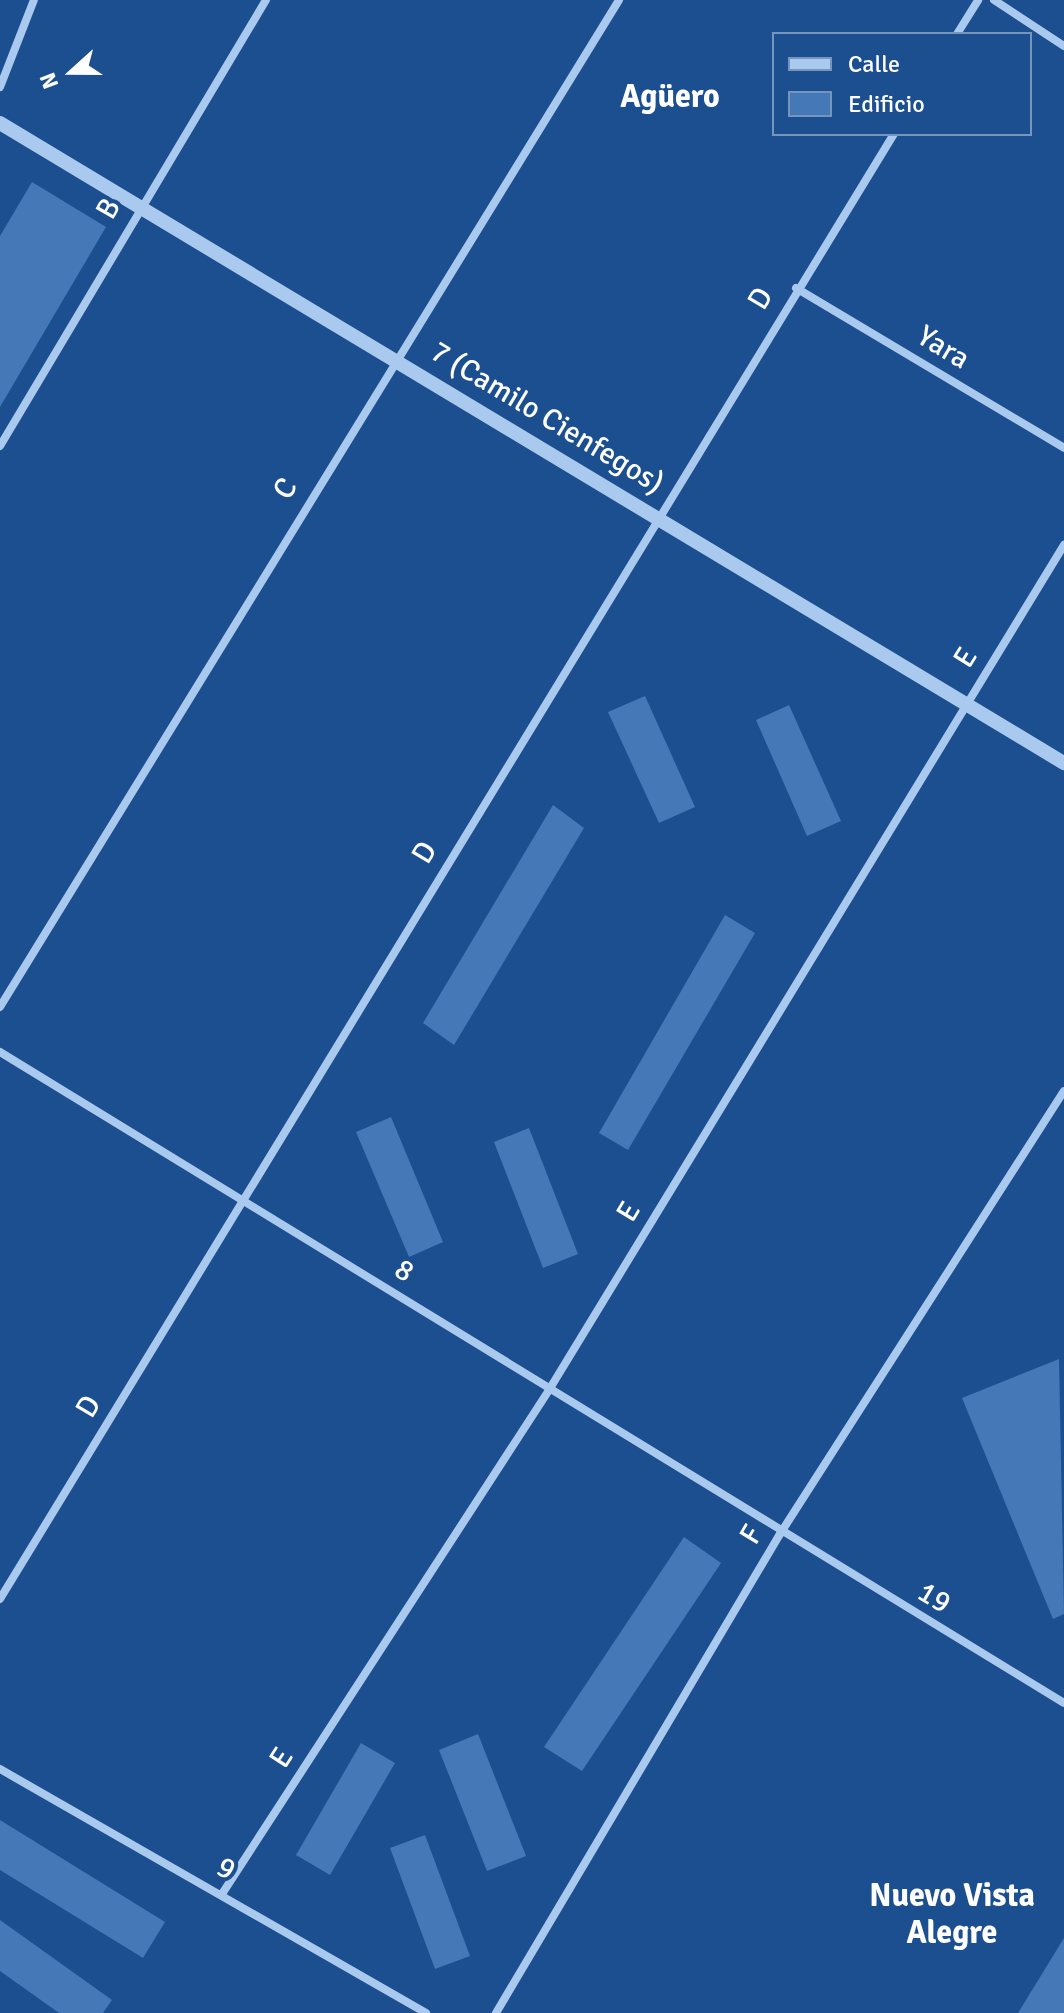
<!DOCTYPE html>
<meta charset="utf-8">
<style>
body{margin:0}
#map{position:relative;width:1064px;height:2013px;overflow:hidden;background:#1b4f8f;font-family:Signika,sans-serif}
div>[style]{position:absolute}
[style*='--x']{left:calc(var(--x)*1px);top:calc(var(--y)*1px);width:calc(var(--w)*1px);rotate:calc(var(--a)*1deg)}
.building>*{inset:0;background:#4478b7}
.minor>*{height:8px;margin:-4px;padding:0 4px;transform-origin:4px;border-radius:4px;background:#a9c9ee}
.tertiary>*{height:14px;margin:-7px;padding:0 7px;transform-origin:7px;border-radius:7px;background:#a9c9ee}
span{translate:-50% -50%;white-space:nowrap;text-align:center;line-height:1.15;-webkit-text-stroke:8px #1b4f8f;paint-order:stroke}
.street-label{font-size:30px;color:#fff}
.neighbourhood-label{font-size:32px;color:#fff;font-weight:700}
.legend{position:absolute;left:772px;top:32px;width:260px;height:104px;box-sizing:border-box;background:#1b4f8f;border:2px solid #7695bc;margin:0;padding:10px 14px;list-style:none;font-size:24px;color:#fff}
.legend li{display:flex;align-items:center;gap:16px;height:40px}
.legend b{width:40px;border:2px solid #7695bc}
.north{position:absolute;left:32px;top:32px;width:80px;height:80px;-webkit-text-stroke:6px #1b4f8f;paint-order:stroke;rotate:249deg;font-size:22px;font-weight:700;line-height:32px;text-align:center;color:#fff}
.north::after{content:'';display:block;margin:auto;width:28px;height:36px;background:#fff;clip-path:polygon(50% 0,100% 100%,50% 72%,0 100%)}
</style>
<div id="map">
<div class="building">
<i style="clip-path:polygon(32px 182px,106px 227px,0 407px,0 236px)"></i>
<i style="clip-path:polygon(645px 696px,695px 807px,659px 823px,608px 712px)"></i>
<i style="clip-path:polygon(789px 705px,841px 821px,807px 836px,756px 720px)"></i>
<i style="clip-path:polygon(553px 805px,584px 828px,454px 1045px,423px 1023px)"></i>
<i style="clip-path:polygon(725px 915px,755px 933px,628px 1150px,599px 1133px)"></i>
<i style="clip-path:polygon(391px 1117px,443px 1242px,409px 1257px,356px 1132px)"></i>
<i style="clip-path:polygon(529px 1128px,578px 1254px,543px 1268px,494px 1142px)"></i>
<i style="clip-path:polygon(1059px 1359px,1064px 1614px,1053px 1619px,962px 1398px)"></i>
<i style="clip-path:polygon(684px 1537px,721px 1563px,582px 1771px,544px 1747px)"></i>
<i style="clip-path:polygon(478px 1734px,526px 1856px,487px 1871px,439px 1750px)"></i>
<i style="clip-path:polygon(361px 1743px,395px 1763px,330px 1875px,296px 1855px)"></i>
<i style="clip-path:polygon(0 1820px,165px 1922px,143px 1958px,0 1870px)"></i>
<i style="clip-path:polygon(425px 1835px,470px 1956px,435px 1969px,390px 1848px)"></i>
<i style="clip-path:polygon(0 1920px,112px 2000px,103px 2013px,59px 2013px,0 1971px)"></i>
<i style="clip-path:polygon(1064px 1938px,1064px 2013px,1018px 2013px)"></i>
</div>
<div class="minor">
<i style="--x:994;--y:0;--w:84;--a:33.3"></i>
<i style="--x:957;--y:34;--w:40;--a:-58"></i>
<i style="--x:0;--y:87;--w:93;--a:-68.7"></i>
<i style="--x:796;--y:288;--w:312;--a:30.8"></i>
<i style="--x:0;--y:446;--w:519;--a:-59.19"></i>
<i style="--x:0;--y:1007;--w:1182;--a:-58.42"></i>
<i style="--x:0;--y:1052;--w:1247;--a:31.46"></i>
<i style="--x:0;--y:1599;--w:1716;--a:-58.61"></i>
<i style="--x:0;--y:1769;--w:491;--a:29.8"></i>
<i style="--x:222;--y:1894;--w:601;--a:-57.02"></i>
<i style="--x:549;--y:1390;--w:990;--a:-58.64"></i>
<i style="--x:496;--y:2013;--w:557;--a:-59.34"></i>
<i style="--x:780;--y:1534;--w:526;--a:-57.34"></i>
</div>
<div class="tertiary">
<i style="--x:0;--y:123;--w:1242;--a:31.03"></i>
</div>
<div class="street-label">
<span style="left:109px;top:209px;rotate:-60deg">B</span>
<span style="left:761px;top:299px;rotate:-59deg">D</span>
<span style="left:943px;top:348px;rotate:31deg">Yara</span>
<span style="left:547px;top:418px;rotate:31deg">7 (Camilo Cienfegos)</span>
<span style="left:286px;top:489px;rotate:-59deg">C</span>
<span style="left:966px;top:658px;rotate:-58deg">E</span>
<span style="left:425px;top:853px;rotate:-59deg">D</span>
<span style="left:629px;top:1212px;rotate:-59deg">E</span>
<span style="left:404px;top:1271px;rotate:32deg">8</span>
<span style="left:89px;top:1407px;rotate:-59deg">D</span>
<span style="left:752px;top:1535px;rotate:-59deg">F</span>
<span style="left:934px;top:1598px;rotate:31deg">19</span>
<span style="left:282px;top:1758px;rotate:-57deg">E</span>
<span style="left:226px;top:1869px;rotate:30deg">9</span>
</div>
<div class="neighbourhood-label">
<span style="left:670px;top:97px">Agüero</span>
<span style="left:952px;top:1915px">Nuevo Vista<br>Alegre</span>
</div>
<ul class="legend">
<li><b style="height:10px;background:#a9c9ee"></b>Calle</li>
<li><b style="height:22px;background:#4478b7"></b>Edificio</li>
</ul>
<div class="north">N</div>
</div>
